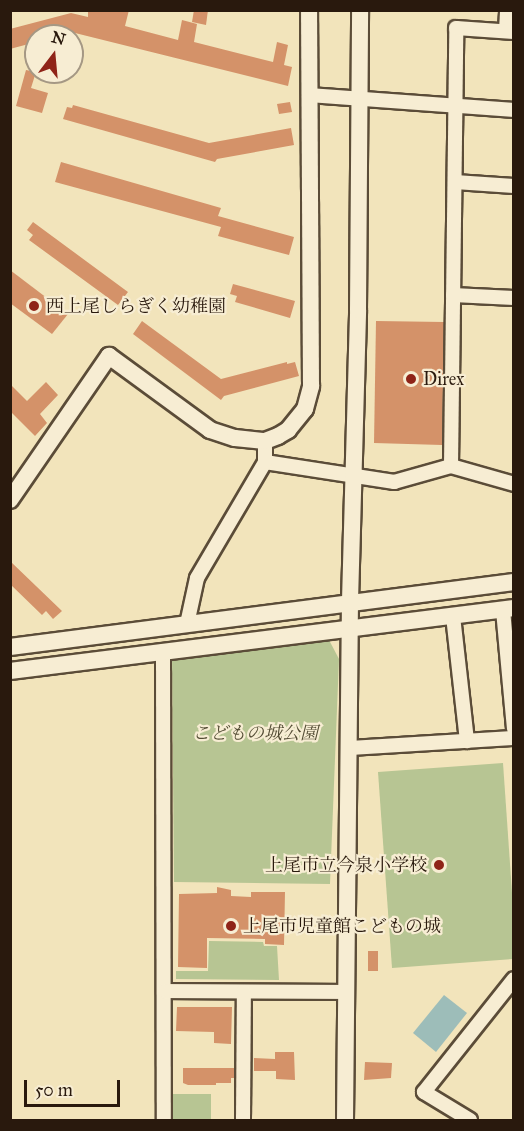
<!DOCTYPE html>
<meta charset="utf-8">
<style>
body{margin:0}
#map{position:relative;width:524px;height:1131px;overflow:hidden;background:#f2e4bb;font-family:"IM FELL Great Primer","Noto Serif JP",serif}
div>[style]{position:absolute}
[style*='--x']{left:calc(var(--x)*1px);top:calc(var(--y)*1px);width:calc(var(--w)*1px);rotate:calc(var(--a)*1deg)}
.green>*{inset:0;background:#b7c593}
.water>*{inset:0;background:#9dbdb9}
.building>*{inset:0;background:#d49269}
.roads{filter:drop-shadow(2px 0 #5b4c38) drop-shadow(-2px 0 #5b4c38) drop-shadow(0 2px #5b4c38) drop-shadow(0 -2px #5b4c38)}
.minor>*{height:14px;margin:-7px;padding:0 7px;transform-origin:7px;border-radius:7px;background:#f7edd3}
.tertiary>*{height:16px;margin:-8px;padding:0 8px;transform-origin:8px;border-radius:8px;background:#f7edd3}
.dots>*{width:16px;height:16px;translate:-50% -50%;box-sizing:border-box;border:3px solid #f7edd3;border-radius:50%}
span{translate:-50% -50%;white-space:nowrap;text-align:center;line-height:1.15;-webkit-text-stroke:4.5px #f7edd3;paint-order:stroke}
.poi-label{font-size:18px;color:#29190d}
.left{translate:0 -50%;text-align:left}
.right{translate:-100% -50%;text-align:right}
.park-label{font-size:18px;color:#544d35;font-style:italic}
.frame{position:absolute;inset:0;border:12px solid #29190d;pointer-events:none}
.north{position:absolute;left:24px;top:24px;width:60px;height:60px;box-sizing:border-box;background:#f7edd3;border:2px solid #a59884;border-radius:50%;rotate:16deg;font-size:16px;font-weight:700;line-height:24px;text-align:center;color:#29190d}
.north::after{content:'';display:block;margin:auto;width:21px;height:27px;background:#8f2418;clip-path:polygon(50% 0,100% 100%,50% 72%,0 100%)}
.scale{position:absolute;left:24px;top:1080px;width:96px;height:27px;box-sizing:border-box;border:3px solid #29190d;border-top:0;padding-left:8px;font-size:18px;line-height:21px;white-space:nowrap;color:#29190d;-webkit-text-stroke:4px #f7edd3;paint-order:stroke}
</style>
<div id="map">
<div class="green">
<i style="clip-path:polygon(329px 640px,339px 659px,330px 884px,174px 882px,172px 658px)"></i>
<i style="clip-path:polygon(503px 763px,513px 907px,513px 959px,392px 968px,378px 772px)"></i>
<i style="clip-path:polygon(209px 941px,263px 942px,264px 946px,277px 946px,279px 980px,176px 979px,176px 971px,208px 971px)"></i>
<i style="clip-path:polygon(172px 1094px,211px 1094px,211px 1120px,172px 1120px)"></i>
</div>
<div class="water">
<i style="clip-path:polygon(444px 995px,467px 1013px,436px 1052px,413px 1033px)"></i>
</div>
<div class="building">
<i style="clip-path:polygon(88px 10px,129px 10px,125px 26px,178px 40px,182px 20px,197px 24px,194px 42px,273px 62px,277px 42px,288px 45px,284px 65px,292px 67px,288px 86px,71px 32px,58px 36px,36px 36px,36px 42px,10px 49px,10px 29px,71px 13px,88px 17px)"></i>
<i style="clip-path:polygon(194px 10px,208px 10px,206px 25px,192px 22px)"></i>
<i style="clip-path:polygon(26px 70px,36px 72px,31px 88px,48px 93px,42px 113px,16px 106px)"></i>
<i style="clip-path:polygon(290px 102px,292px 112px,279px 114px,277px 104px)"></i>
<i style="clip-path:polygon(73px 105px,209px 143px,291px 128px,294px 145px,217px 159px,215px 162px,63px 119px,67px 107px,72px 108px)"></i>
<i style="clip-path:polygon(61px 162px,221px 208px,218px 216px,294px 237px,289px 255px,218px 236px,221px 227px,55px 182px)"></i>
<i style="clip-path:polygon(33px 222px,128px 292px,118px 305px,29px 240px,33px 235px,27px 230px)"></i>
<i style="clip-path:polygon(10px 270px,68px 314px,52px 334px,10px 303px)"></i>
<i style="clip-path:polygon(233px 284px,295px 301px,290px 318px,235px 302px,237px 296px,230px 294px)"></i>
<i style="clip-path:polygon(142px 321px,221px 379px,287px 362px,287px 364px,295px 362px,299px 376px,224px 396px,221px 400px,133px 334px)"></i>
<i style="clip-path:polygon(376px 321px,444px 322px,442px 445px,374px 443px)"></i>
<i style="clip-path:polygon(46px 382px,58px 395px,40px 414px,47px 423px,35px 436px,10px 411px,10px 384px,27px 401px)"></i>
<i style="clip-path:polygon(10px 561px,62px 611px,53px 619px,46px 611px,42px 615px,10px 584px)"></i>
<i style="clip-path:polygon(217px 887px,231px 890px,231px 896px,251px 897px,251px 892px,285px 892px,284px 945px,265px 944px,265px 939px,207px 938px,207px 968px,178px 967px,179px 894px,217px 893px)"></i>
<i style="clip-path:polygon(368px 951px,378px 951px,378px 971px,368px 971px)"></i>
<i style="clip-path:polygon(177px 1007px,232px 1007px,231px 1044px,214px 1043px,214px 1032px,176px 1031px)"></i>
<i style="clip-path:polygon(275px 1052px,294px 1052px,295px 1080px,276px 1079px,276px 1071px,254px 1071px,254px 1058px,275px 1059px)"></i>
<i style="clip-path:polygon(365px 1062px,392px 1063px,391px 1078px,364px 1080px)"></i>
<i style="clip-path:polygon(183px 1068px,234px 1068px,234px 1078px,231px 1078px,231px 1083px,216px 1083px,216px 1085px,188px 1085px,183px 1083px)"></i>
</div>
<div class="roads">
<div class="minor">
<i style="--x:506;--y:31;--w:21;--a:-87"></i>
<i style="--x:309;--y:95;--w:206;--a:4.2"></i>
<i style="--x:455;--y:182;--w:59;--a:3.9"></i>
<i style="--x:453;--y:295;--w:61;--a:2.8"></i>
<i style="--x:265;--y:462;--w:131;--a:8.8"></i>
<i style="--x:394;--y:482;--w:59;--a:-15.7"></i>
<i style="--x:451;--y:466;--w:66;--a:15.9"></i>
<i style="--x:451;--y:466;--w:438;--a:-89.3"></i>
<i style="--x:456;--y:28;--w:58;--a:3.9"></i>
<i style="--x:503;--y:610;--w:119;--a:84.7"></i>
<i style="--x:453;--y:616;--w:126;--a:83.6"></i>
<i style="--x:187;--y:624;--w:47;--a:-77.7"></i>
<i style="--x:197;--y:578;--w:134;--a:-59.6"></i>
<i style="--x:265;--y:462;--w:21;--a:-90"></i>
<i style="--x:163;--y:651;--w:469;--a:89.9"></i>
<i style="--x:349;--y:748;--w:165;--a:-3.5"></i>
<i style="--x:165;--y:991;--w:181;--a:0.3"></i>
<i style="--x:243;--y:1120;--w:128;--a:-89.6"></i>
<i style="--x:470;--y:1120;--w:54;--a:-148.7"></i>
<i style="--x:424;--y:1092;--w:144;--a:-51.5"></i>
</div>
<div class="tertiary">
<i style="--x:10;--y:500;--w:175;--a:-55.5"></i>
<i style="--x:109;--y:356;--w:125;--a:36.2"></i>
<i style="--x:210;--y:430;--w:26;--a:18"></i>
<i style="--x:235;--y:438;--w:30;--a:6"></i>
<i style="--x:265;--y:441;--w:14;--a:-21"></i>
<i style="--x:278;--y:436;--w:12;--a:-31"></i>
<i style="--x:288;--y:430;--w:27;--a:-51"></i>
<i style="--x:305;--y:409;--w:24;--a:-75"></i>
<i style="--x:311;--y:386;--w:376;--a:-90.3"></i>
<i style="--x:10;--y:647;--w:508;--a:-7.35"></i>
<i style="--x:10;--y:671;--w:508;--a:-7.13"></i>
<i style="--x:345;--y:1120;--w:519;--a:-89.45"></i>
<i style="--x:350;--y:601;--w:291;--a:-88.4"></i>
<i style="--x:358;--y:310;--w:300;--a:-89.6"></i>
</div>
</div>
<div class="dots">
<i style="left:34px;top:306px;background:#8f2418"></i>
<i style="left:411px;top:379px;background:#8f2418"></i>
<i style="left:439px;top:865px;background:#8f2418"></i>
<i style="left:231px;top:926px;background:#8f2418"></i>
</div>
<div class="poi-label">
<span class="left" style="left:46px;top:306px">西上尾しらぎく幼稚園</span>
<span class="left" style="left:423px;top:379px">Direx</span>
<span class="right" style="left:427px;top:865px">上尾市立今泉小学校</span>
<span class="left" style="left:243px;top:926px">上尾市児童館こどもの城</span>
</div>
<div class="park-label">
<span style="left:255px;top:733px">こどもの城公園</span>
</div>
<div class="frame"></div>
<div class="north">N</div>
<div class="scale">50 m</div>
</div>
